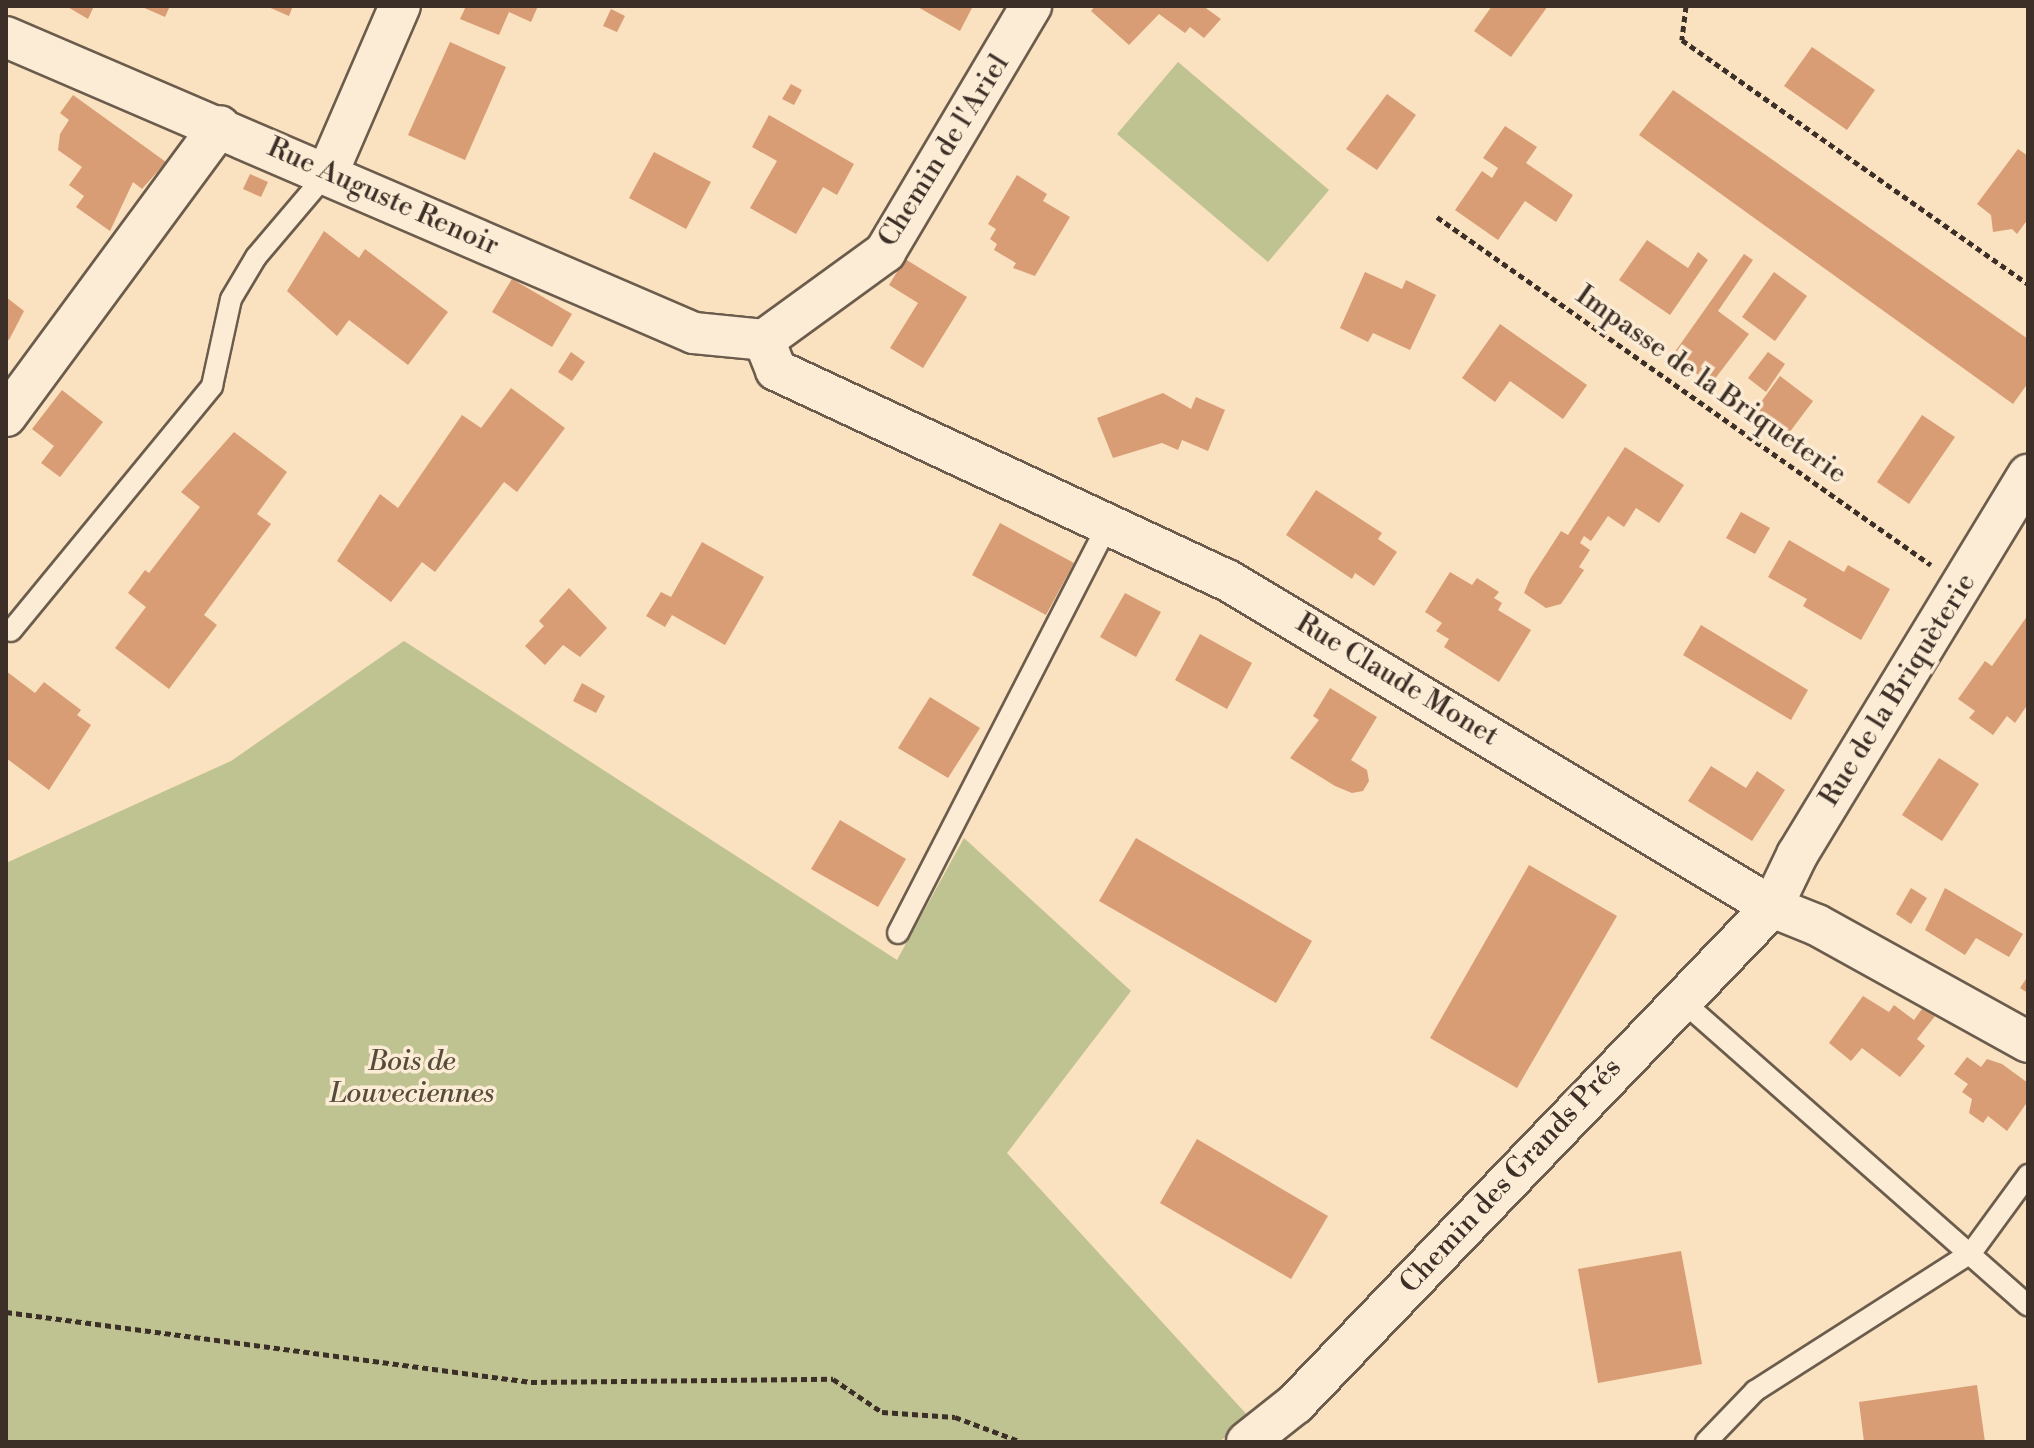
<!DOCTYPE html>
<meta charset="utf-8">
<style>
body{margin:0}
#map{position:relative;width:2034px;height:1448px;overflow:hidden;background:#fae1bf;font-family:"Libre Bodoni",serif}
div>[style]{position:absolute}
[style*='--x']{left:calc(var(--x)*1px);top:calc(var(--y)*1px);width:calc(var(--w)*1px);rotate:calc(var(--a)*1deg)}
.green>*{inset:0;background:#bfc291}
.building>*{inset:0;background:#d99d75}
.path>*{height:5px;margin-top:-2.5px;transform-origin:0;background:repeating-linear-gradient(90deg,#3b2f27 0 6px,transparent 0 10px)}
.roads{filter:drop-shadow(2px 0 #6b5c4d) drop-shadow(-2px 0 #6b5c4d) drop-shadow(0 2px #6b5c4d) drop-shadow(0 -2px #6b5c4d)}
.service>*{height:20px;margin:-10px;padding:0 10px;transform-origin:10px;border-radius:10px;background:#fcecd5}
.minor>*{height:40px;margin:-20px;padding:0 20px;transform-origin:20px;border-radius:20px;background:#fcecd5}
span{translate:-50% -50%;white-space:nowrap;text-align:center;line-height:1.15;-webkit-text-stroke:7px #fcecd5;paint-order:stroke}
.street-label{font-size:28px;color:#3b2f27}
.park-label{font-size:28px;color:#554c3c;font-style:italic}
.frame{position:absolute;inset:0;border:8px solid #3b2f27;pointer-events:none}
</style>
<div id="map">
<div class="green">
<i style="clip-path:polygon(1178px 62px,1329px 190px,1268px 262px,1117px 134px)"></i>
<i style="clip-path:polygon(404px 641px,897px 960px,964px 838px,1131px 991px,1007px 1153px,1250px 1418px,1219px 1442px,6px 1442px,6px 863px,231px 761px)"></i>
</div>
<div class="building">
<i style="clip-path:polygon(66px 6px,94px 6px,88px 19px)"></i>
<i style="clip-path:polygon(140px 6px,170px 6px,165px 17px)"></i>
<i style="clip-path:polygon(266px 6px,293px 6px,289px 16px)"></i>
<i style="clip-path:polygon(466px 6px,538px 6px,531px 22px,509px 12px,499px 35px,460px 19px)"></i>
<i style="clip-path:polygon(916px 6px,973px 6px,960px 31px)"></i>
<i style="clip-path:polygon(1095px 6px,1203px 6px,1221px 19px,1204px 38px,1190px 27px,1185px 33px,1159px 14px,1129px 45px,1091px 11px)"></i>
<i style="clip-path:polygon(1492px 6px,1548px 6px,1511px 57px,1474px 31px)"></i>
<i style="clip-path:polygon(611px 9px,625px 16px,617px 32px,603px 26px)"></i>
<i style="clip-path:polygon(450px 42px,506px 67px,465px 160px,408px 135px)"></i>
<i style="clip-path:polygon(1812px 47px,1875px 90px,1847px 130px,1784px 86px)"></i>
<i style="clip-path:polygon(791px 84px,802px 90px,794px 105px,782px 99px)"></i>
<i style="clip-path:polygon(1673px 90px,2028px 339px,2028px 383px,2013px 404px,1639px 135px)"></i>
<i style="clip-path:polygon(1387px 94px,1416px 115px,1377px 170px,1346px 149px)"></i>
<i style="clip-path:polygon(73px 95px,166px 162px,142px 189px,133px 182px,110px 231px,76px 207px,84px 196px,69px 185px,82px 167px,58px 150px,60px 134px,69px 120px,60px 113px)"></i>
<i style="clip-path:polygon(769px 115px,854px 164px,837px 195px,823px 187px,796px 234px,750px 208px,777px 161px,752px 147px)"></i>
<i style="clip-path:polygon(1505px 126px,1537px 147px,1526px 163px,1573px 195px,1556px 222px,1525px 201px,1498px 240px,1455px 210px,1482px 171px,1492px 178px,1498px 168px,1483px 158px)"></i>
<i style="clip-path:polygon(2018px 149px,2028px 156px,2028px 219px,2017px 234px,2012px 229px,1993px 232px,1991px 215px,1977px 204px)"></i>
<i style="clip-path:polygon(654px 152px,711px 182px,686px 229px,629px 198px)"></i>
<i style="clip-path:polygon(250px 174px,268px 182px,261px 197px,243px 189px)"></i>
<i style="clip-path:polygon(1017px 175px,1047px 194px,1043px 201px,1070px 217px,1035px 276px,1013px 268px,1016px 263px,994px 250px,997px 244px,990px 239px,996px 229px,988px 224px)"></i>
<i style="clip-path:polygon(324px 231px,359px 258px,365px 249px,448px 312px,408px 365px,349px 320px,337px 336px,287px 291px)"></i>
<i style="clip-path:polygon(1647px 240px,1688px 268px,1698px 252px,1708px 260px,1670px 315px,1619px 280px)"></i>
<i style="clip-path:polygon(1744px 254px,1753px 260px,1718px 311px,1749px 334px,1711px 384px,1672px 356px)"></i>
<i style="clip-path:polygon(905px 259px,967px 297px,923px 368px,890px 348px,918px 303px,889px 285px)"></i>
<i style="clip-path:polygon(1365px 272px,1402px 289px,1406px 280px,1436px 295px,1410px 350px,1373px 333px,1368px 342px,1340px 328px)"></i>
<i style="clip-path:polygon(1774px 272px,1807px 296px,1775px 341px,1742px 317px)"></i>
<i style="clip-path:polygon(512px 279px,572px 314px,552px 347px,492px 312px)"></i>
<i style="clip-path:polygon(6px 297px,24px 311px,9px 340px,6px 338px)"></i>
<i style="clip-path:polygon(1500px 324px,1587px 385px,1563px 419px,1510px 381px,1495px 402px,1462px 378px)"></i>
<i style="clip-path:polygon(571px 352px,585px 362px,572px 381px,558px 372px)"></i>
<i style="clip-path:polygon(1768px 352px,1785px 364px,1766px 392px,1748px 378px)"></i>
<i style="clip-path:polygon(1780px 376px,1813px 401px,1786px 437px,1753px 413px)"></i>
<i style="clip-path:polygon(511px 388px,565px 428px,517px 492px,504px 482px,435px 572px,422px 562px,391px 602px,337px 561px,380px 494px,398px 508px,462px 415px,481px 428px)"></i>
<i style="clip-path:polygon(62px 390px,103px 422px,60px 477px,41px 463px,54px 446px,32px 429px)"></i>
<i style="clip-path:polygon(1163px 393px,1191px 409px,1196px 397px,1225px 410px,1208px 451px,1182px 440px,1178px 450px,1162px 443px,1113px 458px,1097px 418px)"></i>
<i style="clip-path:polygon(1922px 415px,1955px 437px,1909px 504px,1877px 482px)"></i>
<i style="clip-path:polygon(234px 432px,287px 472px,257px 514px,271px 524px,204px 615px,217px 625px,169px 689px,115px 648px,146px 607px,128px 593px,145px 570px,149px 573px,200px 507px,181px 492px)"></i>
<i style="clip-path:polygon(1625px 447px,1684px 485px,1659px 523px,1636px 508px,1624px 527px,1608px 516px,1591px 541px,1584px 536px,1580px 543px,1590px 550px,1579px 567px,1584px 570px,1561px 604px,1546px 608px,1524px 593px,1530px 579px,1561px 531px,1568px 535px)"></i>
<i style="clip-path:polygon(1316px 490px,1382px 533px,1378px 539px,1397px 552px,1374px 586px,1355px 573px,1352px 579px,1286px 535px)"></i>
<i style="clip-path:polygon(1741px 512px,1770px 528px,1755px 554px,1726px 538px)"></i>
<i style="clip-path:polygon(1000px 523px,1074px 563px,1046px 615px,972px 575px)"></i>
<i style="clip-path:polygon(1789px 540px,1844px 572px,1848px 565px,1890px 589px,1861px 640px,1803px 606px,1807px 599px,1768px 577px)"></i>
<i style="clip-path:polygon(702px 542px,764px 577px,725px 645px,672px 615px,665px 627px,646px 616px,661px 592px,671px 597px)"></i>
<i style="clip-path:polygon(1450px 572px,1472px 585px,1477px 578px,1499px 592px,1494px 598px,1502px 603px,1498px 610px,1531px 630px,1499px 682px,1444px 647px,1449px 639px,1436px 631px,1442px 623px,1425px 612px)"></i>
<i style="clip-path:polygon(569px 588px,607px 628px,580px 657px,563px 645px,545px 665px,525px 646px,544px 626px,539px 621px)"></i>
<i style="clip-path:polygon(1125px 593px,1161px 612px,1136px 657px,1100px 637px)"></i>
<i style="clip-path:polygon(2028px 615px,2028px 704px,2015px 723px,2007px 716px,1993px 735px,1969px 718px,1975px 711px,1958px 699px,1985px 661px,1992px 666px)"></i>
<i style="clip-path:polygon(1701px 625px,1808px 690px,1791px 720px,1683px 655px)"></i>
<i style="clip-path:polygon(1200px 634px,1252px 663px,1227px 709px,1175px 680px)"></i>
<i style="clip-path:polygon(6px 671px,35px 693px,44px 682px,81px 710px,77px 715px,91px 725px,49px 790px,6px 758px)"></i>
<i style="clip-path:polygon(582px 683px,605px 696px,596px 713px,573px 701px)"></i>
<i style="clip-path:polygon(1330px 688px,1377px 717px,1351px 760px,1367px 770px,1369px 781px,1363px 791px,1352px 793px,1335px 786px,1290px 758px,1319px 720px,1313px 716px)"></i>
<i style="clip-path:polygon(930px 697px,980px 728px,948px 778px,898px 748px)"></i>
<i style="clip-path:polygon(1939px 758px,1979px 784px,1942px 841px,1902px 815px)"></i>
<i style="clip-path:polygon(1711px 766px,1746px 788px,1757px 771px,1785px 790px,1752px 841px,1688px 801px)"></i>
<i style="clip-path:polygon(840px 820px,906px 859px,878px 907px,811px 869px)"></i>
<i style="clip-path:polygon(1136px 838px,1312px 941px,1276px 1003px,1099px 901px)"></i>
<i style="clip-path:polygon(1529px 865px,1617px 916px,1517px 1088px,1430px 1038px)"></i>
<i style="clip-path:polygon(1911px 888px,1927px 898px,1911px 924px,1896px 914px)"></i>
<i style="clip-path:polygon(1945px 888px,2023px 934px,2009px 957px,1976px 938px,1965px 955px,1925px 930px)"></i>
<i style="clip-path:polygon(2028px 976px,2028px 993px,2020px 988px)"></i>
<i style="clip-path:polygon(1863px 996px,1889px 1012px,1894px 1005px,1914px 1020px,1922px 1009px,1935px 1016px,1917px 1039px,1925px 1046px,1900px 1077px,1862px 1048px,1851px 1061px,1829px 1043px)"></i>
<i style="clip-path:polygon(1967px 1057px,1981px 1067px,1987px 1059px,2002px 1064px,2028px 1083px,2028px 1101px,2007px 1131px,1988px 1116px,1983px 1123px,1969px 1113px,1972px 1099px,1962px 1092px,1968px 1084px,1954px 1074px)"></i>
<i style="clip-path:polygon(1197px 1139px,1328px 1216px,1291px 1279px,1160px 1203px)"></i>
<i style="clip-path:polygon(1681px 1251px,1702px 1364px,1598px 1383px,1578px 1269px)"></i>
<i style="clip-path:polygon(1977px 1385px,1985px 1442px,1864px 1442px,1859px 1402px)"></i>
</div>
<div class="path">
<i style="--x:1686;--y:6;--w:34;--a:97"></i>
<i style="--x:1682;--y:40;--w:423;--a:35.2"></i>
<i style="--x:1437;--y:217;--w:604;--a:35.16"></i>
<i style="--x:6;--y:1312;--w:530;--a:7.59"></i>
<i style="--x:531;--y:1382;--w:302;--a:-0.6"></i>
<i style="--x:833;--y:1379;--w:59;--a:34"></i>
<i style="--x:882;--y:1412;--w:73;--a:3.9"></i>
<i style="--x:955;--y:1417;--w:72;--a:20.5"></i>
</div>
<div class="roads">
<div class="service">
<i style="--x:11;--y:631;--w:317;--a:-50.6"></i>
<i style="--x:212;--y:386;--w:89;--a:-77.7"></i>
<i style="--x:231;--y:299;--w:49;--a:-59.2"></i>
<i style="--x:256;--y:257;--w:111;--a:-49.7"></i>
<i style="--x:898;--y:933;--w:460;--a:-62.8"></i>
<i style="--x:1679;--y:998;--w:465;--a:41.4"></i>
<i style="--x:1706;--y:1442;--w:71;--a:-46.1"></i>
<i style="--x:1755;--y:1391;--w:256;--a:-32.6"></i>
<i style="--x:1971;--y:1253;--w:97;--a:-53.8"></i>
</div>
<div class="minor">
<i style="--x:6;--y:37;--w:749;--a:23.28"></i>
<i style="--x:694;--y:333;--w:70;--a:5.7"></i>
<i style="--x:328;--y:172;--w:181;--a:-66.6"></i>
<i style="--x:764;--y:340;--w:32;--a:68"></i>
<i style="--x:776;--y:370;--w:497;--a:25"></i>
<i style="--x:1227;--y:580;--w:636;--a:30.96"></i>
<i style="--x:1772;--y:907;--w:48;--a:21.8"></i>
<i style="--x:1817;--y:925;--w:241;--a:29"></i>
<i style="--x:764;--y:340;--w:150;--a:-36"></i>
<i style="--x:885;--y:252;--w:286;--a:-59.3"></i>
<i style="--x:6;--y:416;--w:360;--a:-53.6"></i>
<i style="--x:1247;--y:1442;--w:61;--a:-38.4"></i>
<i style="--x:1295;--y:1404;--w:689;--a:-46.18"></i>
<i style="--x:1772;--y:907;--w:58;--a:-64.3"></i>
<i style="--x:1797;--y:855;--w:445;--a:-58.7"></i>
</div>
</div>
<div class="street-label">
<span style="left:944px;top:151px;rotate:-58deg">Chemin de l'Ariel</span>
<span style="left:383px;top:197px;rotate:24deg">Rue Auguste Renoir</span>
<span style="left:1711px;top:385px;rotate:35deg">Impasse de la Briqueterie</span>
<span style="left:1397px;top:680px;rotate:31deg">Rue Claude Monet</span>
<span style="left:1898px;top:690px;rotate:-58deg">Rue de la Briquèterie</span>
<span style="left:1511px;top:1176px;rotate:-47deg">Chemin des Grands Prés</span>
</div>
<div class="park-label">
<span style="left:412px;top:1078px">Bois de<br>Louveciennes</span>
</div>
<div class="frame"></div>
</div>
